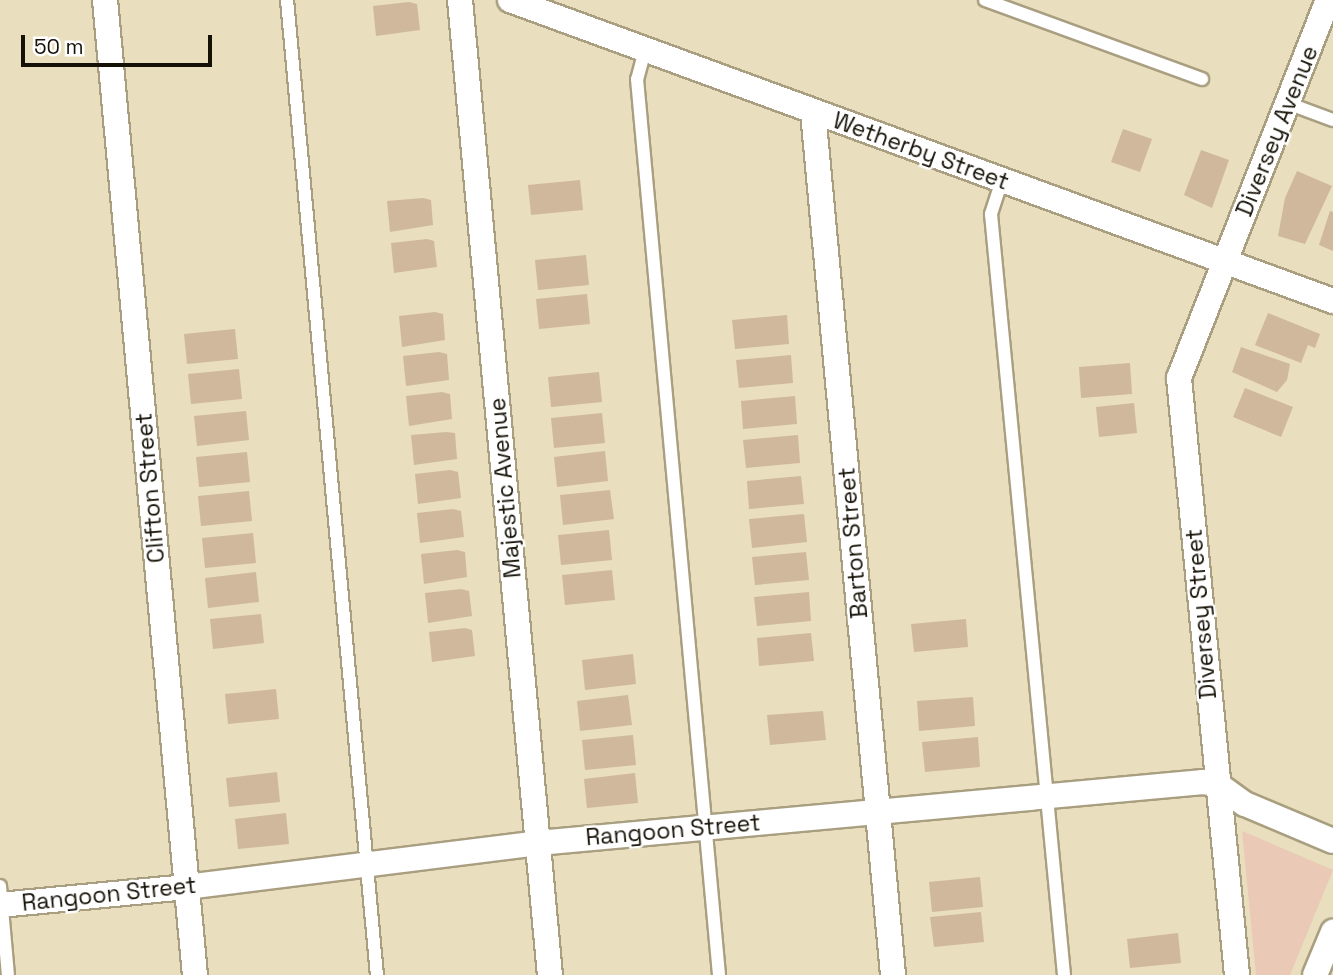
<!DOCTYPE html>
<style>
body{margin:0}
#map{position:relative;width:1333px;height:975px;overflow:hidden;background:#e9debd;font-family:"Space Grotesk",sans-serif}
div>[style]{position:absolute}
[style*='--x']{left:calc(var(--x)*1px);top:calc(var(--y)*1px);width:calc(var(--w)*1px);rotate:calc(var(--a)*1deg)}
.green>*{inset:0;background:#eac9b7}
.building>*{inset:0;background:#d0b89c}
.roads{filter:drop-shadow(2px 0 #a99f80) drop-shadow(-2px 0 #a99f80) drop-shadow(0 2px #a99f80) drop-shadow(0 -2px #a99f80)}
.service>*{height:12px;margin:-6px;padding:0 6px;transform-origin:6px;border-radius:6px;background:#fff}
.minor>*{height:24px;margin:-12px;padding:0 12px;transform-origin:12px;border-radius:12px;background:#fff}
span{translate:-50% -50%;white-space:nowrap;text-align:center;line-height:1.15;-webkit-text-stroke:5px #fff;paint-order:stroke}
.street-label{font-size:23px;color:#151106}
.scale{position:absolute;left:21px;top:35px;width:191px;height:32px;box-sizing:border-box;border:4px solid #151106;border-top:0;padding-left:9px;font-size:21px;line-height:24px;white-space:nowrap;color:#151106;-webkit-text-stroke:5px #fff;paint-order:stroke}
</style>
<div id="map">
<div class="green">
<i style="clip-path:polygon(1242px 831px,1333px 870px,1290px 975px,1256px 975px)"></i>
</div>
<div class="building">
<i style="clip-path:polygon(409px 2px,417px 4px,420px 30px,376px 36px,373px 6px)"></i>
<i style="clip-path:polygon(1123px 129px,1152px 139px,1140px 172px,1111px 162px)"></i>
<i style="clip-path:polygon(1201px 150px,1229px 160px,1212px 208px,1184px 195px)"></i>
<i style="clip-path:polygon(1297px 171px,1332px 186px,1305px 244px,1278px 236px,1285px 198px)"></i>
<i style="clip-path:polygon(580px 180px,583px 210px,531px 215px,528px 185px)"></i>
<i style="clip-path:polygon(423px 198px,431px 200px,433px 225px,390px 232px,387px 201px)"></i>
<i style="clip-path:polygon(1330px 211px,1333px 212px,1333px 251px,1319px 245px)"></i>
<i style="clip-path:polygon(427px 239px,434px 241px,437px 267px,394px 273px,391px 243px)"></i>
<i style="clip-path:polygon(586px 255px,589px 285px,538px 290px,535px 260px)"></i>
<i style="clip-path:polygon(587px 294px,590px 324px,539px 329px,536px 299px)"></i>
<i style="clip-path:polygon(435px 312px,443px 314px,445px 340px,402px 347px,399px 316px)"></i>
<i style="clip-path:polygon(1268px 313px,1320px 334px,1315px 348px,1308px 345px,1301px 363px,1255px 345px)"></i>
<i style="clip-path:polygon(787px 315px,789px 344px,735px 349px,732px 320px)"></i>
<i style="clip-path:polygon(235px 329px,238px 359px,187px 364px,184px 334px)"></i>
<i style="clip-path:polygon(1241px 347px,1290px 364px,1287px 380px,1277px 392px,1232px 372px)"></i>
<i style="clip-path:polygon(439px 352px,447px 354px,449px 380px,406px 386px,403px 356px)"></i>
<i style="clip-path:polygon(791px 355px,793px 383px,739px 388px,736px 360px)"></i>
<i style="clip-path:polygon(1130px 363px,1132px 394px,1081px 398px,1079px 367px)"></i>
<i style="clip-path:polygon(239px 369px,242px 399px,191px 404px,188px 374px)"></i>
<i style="clip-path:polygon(599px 372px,602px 402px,551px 407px,548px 377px)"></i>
<i style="clip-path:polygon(1245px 388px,1293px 407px,1281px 437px,1233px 417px)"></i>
<i style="clip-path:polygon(442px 392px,450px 394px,452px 419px,409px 426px,406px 396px)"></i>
<i style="clip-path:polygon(795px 396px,797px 424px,743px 429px,741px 401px)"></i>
<i style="clip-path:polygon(1134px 403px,1137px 433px,1099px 437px,1096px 407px)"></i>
<i style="clip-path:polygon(246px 411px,249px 440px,197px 446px,194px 416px)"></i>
<i style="clip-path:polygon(602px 413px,605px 443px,554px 448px,551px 418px)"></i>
<i style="clip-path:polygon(446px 432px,455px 433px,457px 459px,414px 465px,411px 435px)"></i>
<i style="clip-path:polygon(798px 435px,800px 463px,746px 468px,743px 440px)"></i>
<i style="clip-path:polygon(605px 451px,608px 481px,557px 487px,554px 457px)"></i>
<i style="clip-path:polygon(247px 452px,250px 482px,199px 487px,196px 457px)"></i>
<i style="clip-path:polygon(450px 470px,458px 472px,461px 498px,418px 504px,415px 474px)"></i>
<i style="clip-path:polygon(801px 476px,804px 504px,749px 509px,747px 481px)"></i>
<i style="clip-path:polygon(610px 490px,614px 519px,563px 525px,560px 495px)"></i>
<i style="clip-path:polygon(249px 491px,252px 521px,201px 526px,198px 496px)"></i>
<i style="clip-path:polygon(453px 509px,461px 511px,464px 537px,420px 543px,417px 513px)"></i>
<i style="clip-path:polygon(804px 514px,807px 542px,752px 548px,749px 519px)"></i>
<i style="clip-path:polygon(609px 530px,612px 560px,561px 565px,558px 535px)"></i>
<i style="clip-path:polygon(253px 533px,256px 563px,205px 568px,202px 538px)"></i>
<i style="clip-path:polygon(457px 550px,465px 552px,467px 577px,424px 584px,421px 554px)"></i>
<i style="clip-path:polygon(806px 552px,809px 580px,755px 585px,752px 557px)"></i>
<i style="clip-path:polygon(612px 570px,615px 600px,565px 605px,562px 575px)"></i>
<i style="clip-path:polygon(256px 572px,259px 602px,208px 608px,205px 578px)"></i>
<i style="clip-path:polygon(461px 589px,469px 591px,472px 616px,428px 623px,425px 593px)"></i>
<i style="clip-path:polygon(809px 592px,811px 621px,757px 626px,754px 597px)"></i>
<i style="clip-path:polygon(261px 614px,264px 643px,213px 649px,210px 619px)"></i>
<i style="clip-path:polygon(966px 619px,968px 647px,914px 652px,911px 624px)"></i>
<i style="clip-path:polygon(465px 628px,472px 630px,475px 656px,432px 662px,429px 632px)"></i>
<i style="clip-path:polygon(811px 633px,814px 661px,759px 666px,757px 638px)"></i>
<i style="clip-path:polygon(633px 654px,636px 684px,585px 690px,582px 660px)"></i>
<i style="clip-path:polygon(276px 689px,279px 719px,228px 724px,225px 694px)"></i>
<i style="clip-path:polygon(628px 695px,632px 725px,580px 731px,577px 701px)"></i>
<i style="clip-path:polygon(973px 697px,975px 726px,919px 731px,917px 701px)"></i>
<i style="clip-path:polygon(823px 711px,826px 740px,770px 745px,767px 715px)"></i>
<i style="clip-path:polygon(633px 735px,636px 765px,585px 770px,582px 740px)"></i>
<i style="clip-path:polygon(978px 737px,980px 767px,925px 772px,922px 742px)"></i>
<i style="clip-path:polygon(277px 772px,280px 802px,229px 807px,226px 778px)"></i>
<i style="clip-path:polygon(635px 773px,638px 803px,587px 808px,584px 779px)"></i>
<i style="clip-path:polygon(286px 813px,289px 844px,238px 849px,235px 819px)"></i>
<i style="clip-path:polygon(980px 877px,983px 907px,932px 912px,929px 882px)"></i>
<i style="clip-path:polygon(981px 912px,984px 942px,934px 947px,930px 917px)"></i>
<i style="clip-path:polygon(1178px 933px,1181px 963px,1130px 968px,1127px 939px)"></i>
</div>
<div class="roads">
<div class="service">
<i style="--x:287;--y:0;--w:979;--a:84.73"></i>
<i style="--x:985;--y:0;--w:231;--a:20"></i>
<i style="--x:645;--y:50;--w:30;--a:105"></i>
<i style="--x:637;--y:79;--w:900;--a:84.77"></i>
<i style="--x:1287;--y:103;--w:49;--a:20.3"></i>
<i style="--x:1002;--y:180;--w:36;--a:108"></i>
<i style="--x:991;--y:214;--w:764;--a:84.52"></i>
<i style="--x:0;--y:886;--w:89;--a:84.9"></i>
</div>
<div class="minor">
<i style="--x:105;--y:0;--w:979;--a:84.73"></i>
<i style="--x:460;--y:0;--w:979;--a:84.73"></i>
<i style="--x:510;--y:0;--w:876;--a:20.09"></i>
<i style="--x:813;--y:112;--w:867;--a:84.7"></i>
<i style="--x:0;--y:905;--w:187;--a:-5.5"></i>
<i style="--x:186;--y:887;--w:355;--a:-7.1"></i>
<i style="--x:538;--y:843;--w:668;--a:-5.24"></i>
<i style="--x:1203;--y:782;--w:14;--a:8"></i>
<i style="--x:1217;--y:784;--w:34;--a:36"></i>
<i style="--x:1245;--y:804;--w:95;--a:22.8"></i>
<i style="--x:1237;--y:975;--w:600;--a:-95.55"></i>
<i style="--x:1179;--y:378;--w:406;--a:-68.5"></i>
<i style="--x:1315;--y:975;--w:47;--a:-67.3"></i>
</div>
</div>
<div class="street-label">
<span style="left:1277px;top:131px;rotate:-68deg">Diversey Avenue</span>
<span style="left:921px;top:151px;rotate:20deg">Wetherby Street</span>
<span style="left:150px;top:488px;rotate:-95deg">Clifton Street</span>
<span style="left:505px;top:488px;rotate:-95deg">Majestic Avenue</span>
<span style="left:853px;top:543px;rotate:-95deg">Barton Street</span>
<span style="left:1201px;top:614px;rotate:-95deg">Diversey Street</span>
<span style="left:673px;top:830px;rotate:-5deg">Rangoon Street</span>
<span style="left:109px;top:894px;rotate:-6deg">Rangoon Street</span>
</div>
<div class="scale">50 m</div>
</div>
